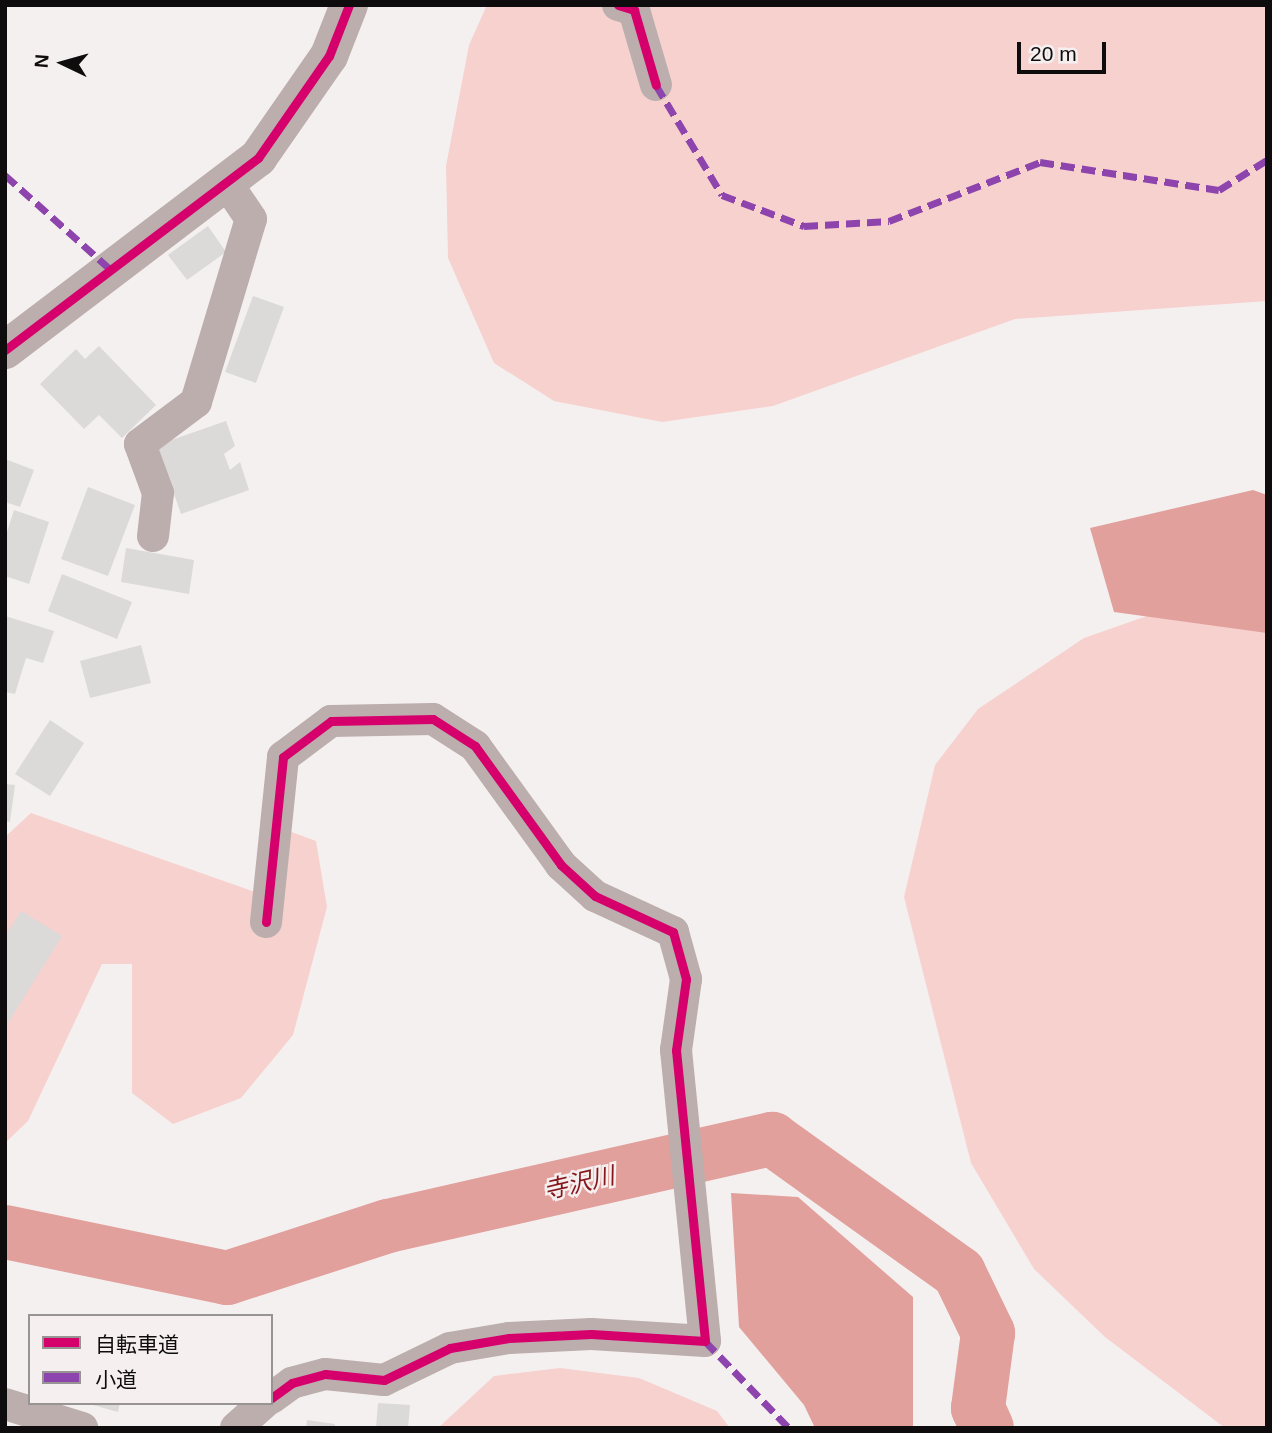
<!DOCTYPE html>
<meta charset="utf-8">
<style>
body{margin:0}
#map{position:relative;width:1272px;height:1433px;overflow:hidden;background:#f5f0f0;font-family:Helvetica,"Noto Sans JP",sans-serif}
div>[style]{position:absolute}
[style*='--x']{left:calc(var(--x)*1px);top:calc(var(--y)*1px);width:calc(var(--w)*1px);rotate:calc(var(--a)*1deg)}
.green>*{inset:0;background:#f6d1ce}
.water>*{inset:0;background:#e1a09b}
.river>*{height:54px;margin:-27px;padding:0 27px;transform-origin:27px;border-radius:27px;background:#e1a09b}
.building>*{inset:0;background:#dcd9d9}
.minor>*{height:32px;margin:-16px;padding:0 16px;transform-origin:16px;border-radius:16px;background:#bbaead}
.tertiary>*{height:38px;margin:-19px;padding:0 19px;transform-origin:19px;border-radius:19px;background:#bbaead}
.quiet>*{height:7px;margin-top:-3.5px;transform-origin:0;background:repeating-linear-gradient(90deg,#8e44ad 0 14px,transparent 0 21px)}
.cycleway>*{height:9px;margin:-4.5px;padding:0 4.5px;transform-origin:4.5px;border-radius:4.5px;background:#d6006c}
span{translate:-50% -50%;white-space:nowrap;text-align:center;line-height:1.15;-webkit-text-stroke:5px #f6efef;paint-order:stroke}
.water-label{font-size:24px;color:#85171c;font-style:italic}
.frame{position:absolute;inset:0;border:7px solid #0e0c0c;pointer-events:none}
.legend{position:absolute;left:28px;top:1314px;width:245px;height:91px;box-sizing:border-box;background:#f6efef;border:2px solid #999494;margin:0;padding:9px 12px;list-style:none;font-size:21px;color:#0e0c0c}
.legend li{display:flex;align-items:center;gap:14px;height:35px}
.legend b{width:35px;border:2px solid #999494}
.north{position:absolute;left:28px;top:28px;width:70px;height:70px;-webkit-text-stroke:5px #f6efef;paint-order:stroke;rotate:275deg;font-size:19px;font-weight:700;line-height:28px;text-align:center;color:#0e0c0c}
.north::after{content:'';display:block;margin:auto;width:24px;height:32px;background:#0e0c0c;clip-path:polygon(50% 0,100% 100%,50% 72%,0 100%)}
.scale{position:absolute;left:1017px;top:42px;width:89px;height:32px;box-sizing:border-box;border:4px solid #0e0c0c;border-top:0;padding-left:9px;font-size:21px;line-height:24px;white-space:nowrap;color:#0e0c0c;-webkit-text-stroke:5px #f6efef;paint-order:stroke}
</style>
<div id="map">
<div class="green">
<i style="clip-path:polygon(487px 5px,1267px 5px,1267px 301px,1015px 319px,773px 406px,662px 422px,554px 401px,494px 363px,448px 258px,446px 166px,469px 45px)"></i>
<i style="clip-path:polygon(1267px 574px,1267px 1428px,1225px 1428px,1105px 1337px,1034px 1269px,971px 1163px,904px 897px,935px 765px,978px 709px,1084px 638px)"></i>
<i style="clip-path:polygon(31px 813px,255px 892px,262px 821px,316px 841px,327px 907px,293px 1035px,241px 1098px,173px 1124px,132px 1093px,132px 964px,102px 964px,28px 1121px,5px 1143px,5px 837px)"></i>
<i style="clip-path:polygon(560px 1368px,639px 1378px,717px 1411px,730px 1428px,438px 1428px,494px 1376px)"></i>
</div>
<div class="water">
<i style="clip-path:polygon(1253px 490px,1267px 495px,1267px 633px,1114px 612px,1090px 528px)"></i>
<i style="clip-path:polygon(731px 1193px,798px 1197px,913px 1297px,913px 1428px,815px 1428px,804px 1405px,739px 1327px)"></i>
</div>
<div class="river">
<i style="--x:5;--y:1232;--w:227;--a:11.7"></i>
<i style="--x:227;--y:1278;--w:169;--a:-17.9"></i>
<i style="--x:388;--y:1226;--w:394;--a:-12.8"></i>
<i style="--x:772;--y:1139;--w:230;--a:35.6"></i>
<i style="--x:959;--y:1273;--w:67;--a:64.2"></i>
<i style="--x:988;--y:1333;--w:76;--a:97.6"></i>
<i style="--x:978;--y:1408;--w:22;--a:66"></i>
</div>
<div class="building">
<i style="clip-path:polygon(208px 226px,226px 252px,187px 280px,168px 255px)"></i>
<i style="clip-path:polygon(253px 296px,284px 307px,256px 383px,225px 372px)"></i>
<i style="clip-path:polygon(99px 346px,156px 405px,122px 438px,99px 415px,84px 429px,40px 384px,76px 349px,85px 359px)"></i>
<i style="clip-path:polygon(226px 421px,235px 446px,224px 454px,230px 470px,240px 462px,249px 490px,181px 514px,157px 445px)"></i>
<i style="clip-path:polygon(5px 459px,34px 470px,20px 507px,5px 502px)"></i>
<i style="clip-path:polygon(88px 487px,135px 505px,108px 576px,61px 559px)"></i>
<i style="clip-path:polygon(14px 510px,49px 522px,29px 584px,5px 576px,5px 538px)"></i>
<i style="clip-path:polygon(126px 548px,194px 560px,189px 594px,121px 582px)"></i>
<i style="clip-path:polygon(62px 574px,132px 602px,117px 639px,48px 611px)"></i>
<i style="clip-path:polygon(5px 616px,54px 631px,43px 663px,26px 658px,15px 694px,5px 692px)"></i>
<i style="clip-path:polygon(141px 645px,151px 683px,90px 698px,80px 661px)"></i>
<i style="clip-path:polygon(50px 720px,84px 743px,50px 796px,15px 774px)"></i>
<i style="clip-path:polygon(5px 784px,15px 785px,10px 822px,5px 821px)"></i>
<i style="clip-path:polygon(21px 911px,62px 936px,5px 1028px,5px 937px)"></i>
<i style="clip-path:polygon(86px 1403px,120px 1403px,118px 1412px)"></i>
<i style="clip-path:polygon(378px 1403px,410px 1405px,408px 1428px,376px 1428px)"></i>
<i style="clip-path:polygon(307px 1420px,335px 1424px,334px 1428px,306px 1428px)"></i>
</div>
<div class="minor">
<i style="--x:618;--y:5;--w:17;--a:17"></i>
<i style="--x:634;--y:10;--w:78;--a:73.7"></i>
<i style="--x:153;--y:536;--w:43;--a:-83.4"></i>
<i style="--x:158;--y:493;--w:52;--a:-110.2"></i>
<i style="--x:140;--y:444;--w:70;--a:-36.9"></i>
<i style="--x:196;--y:402;--w:191;--a:-73.3"></i>
<i style="--x:251;--y:219;--w:45;--a:-124"></i>
<i style="--x:266;--y:922;--w:166;--a:-84.1"></i>
<i style="--x:283;--y:757;--w:60;--a:-36.9"></i>
<i style="--x:331;--y:721;--w:102;--a:-1.1"></i>
<i style="--x:433;--y:719;--w:50;--a:32.7"></i>
<i style="--x:475;--y:746;--w:147;--a:54.1"></i>
<i style="--x:561;--y:865;--w:46;--a:42.4"></i>
<i style="--x:595;--y:896;--w:86;--a:24.8"></i>
<i style="--x:673;--y:932;--w:49;--a:74.5"></i>
<i style="--x:686;--y:979;--w:72;--a:98"></i>
<i style="--x:676;--y:1050;--w:292;--a:84.3"></i>
<i style="--x:705;--y:1341;--w:114;--a:-176.5"></i>
<i style="--x:591;--y:1334;--w:82;--a:177.2"></i>
<i style="--x:509;--y:1338;--w:60;--a:170.4"></i>
<i style="--x:450;--y:1348;--w:73;--a:154.1"></i>
<i style="--x:384;--y:1380;--w:59;--a:-174.2"></i>
<i style="--x:325;--y:1374;--w:34;--a:165"></i>
<i style="--x:292;--y:1383;--w:26;--a:144"></i>
<i style="--x:5;--y:1404;--w:81;--a:17.3"></i>
<i style="--x:236;--y:1428;--w:38;--a:-42"></i>
</div>
<div class="tertiary">
<i style="--x:5;--y:350;--w:318;--a:-37.2"></i>
<i style="--x:258;--y:158;--w:124;--a:-55.2"></i>
<i style="--x:329;--y:56;--w:55;--a:-68.6"></i>
</div>
<div class="quiet">
<i style="--x:656;--y:85;--w:128;--a:59"></i>
<i style="--x:722;--y:195;--w:88;--a:20.7"></i>
<i style="--x:804;--y:226;--w:85;--a:-3.4"></i>
<i style="--x:889;--y:221;--w:162;--a:-21.3"></i>
<i style="--x:1040;--y:162;--w:181;--a:8.9"></i>
<i style="--x:1219;--y:190;--w:57;--a:-32"></i>
<i style="--x:5;--y:175;--w:140;--a:41.8"></i>
<i style="--x:705;--y:1341;--w:121;--a:46"></i>
</div>
<div class="cycleway">
<i style="--x:618;--y:5;--w:17;--a:17"></i>
<i style="--x:634;--y:10;--w:78;--a:73.7"></i>
<i style="--x:5;--y:350;--w:318;--a:-37.2"></i>
<i style="--x:258;--y:158;--w:124;--a:-55.2"></i>
<i style="--x:329;--y:56;--w:55;--a:-68.6"></i>
<i style="--x:266;--y:922;--w:166;--a:-84.1"></i>
<i style="--x:283;--y:757;--w:60;--a:-36.9"></i>
<i style="--x:331;--y:721;--w:102;--a:-1.1"></i>
<i style="--x:433;--y:719;--w:50;--a:32.7"></i>
<i style="--x:475;--y:746;--w:147;--a:54.1"></i>
<i style="--x:561;--y:865;--w:46;--a:42.4"></i>
<i style="--x:595;--y:896;--w:86;--a:24.8"></i>
<i style="--x:673;--y:932;--w:49;--a:74.5"></i>
<i style="--x:686;--y:979;--w:72;--a:98"></i>
<i style="--x:676;--y:1050;--w:292;--a:84.3"></i>
<i style="--x:705;--y:1341;--w:114;--a:-176.5"></i>
<i style="--x:591;--y:1334;--w:82;--a:177.2"></i>
<i style="--x:509;--y:1338;--w:60;--a:170.4"></i>
<i style="--x:450;--y:1348;--w:73;--a:154.1"></i>
<i style="--x:384;--y:1380;--w:59;--a:-174.2"></i>
<i style="--x:325;--y:1374;--w:34;--a:165"></i>
<i style="--x:292;--y:1383;--w:26;--a:144"></i>
</div>
<div class="water-label">
<span style="left:579px;top:1183px;rotate:-13deg">寺沢川</span>
</div>
<div class="frame"></div>
<ul class="legend">
<li><b style="height:9px;background:#d6006c"></b>自転車道</li>
<li><b style="height:9px;background:#8e44ad"></b>小道</li>
</ul>
<div class="north">N</div>
<div class="scale">20 m</div>
</div>
